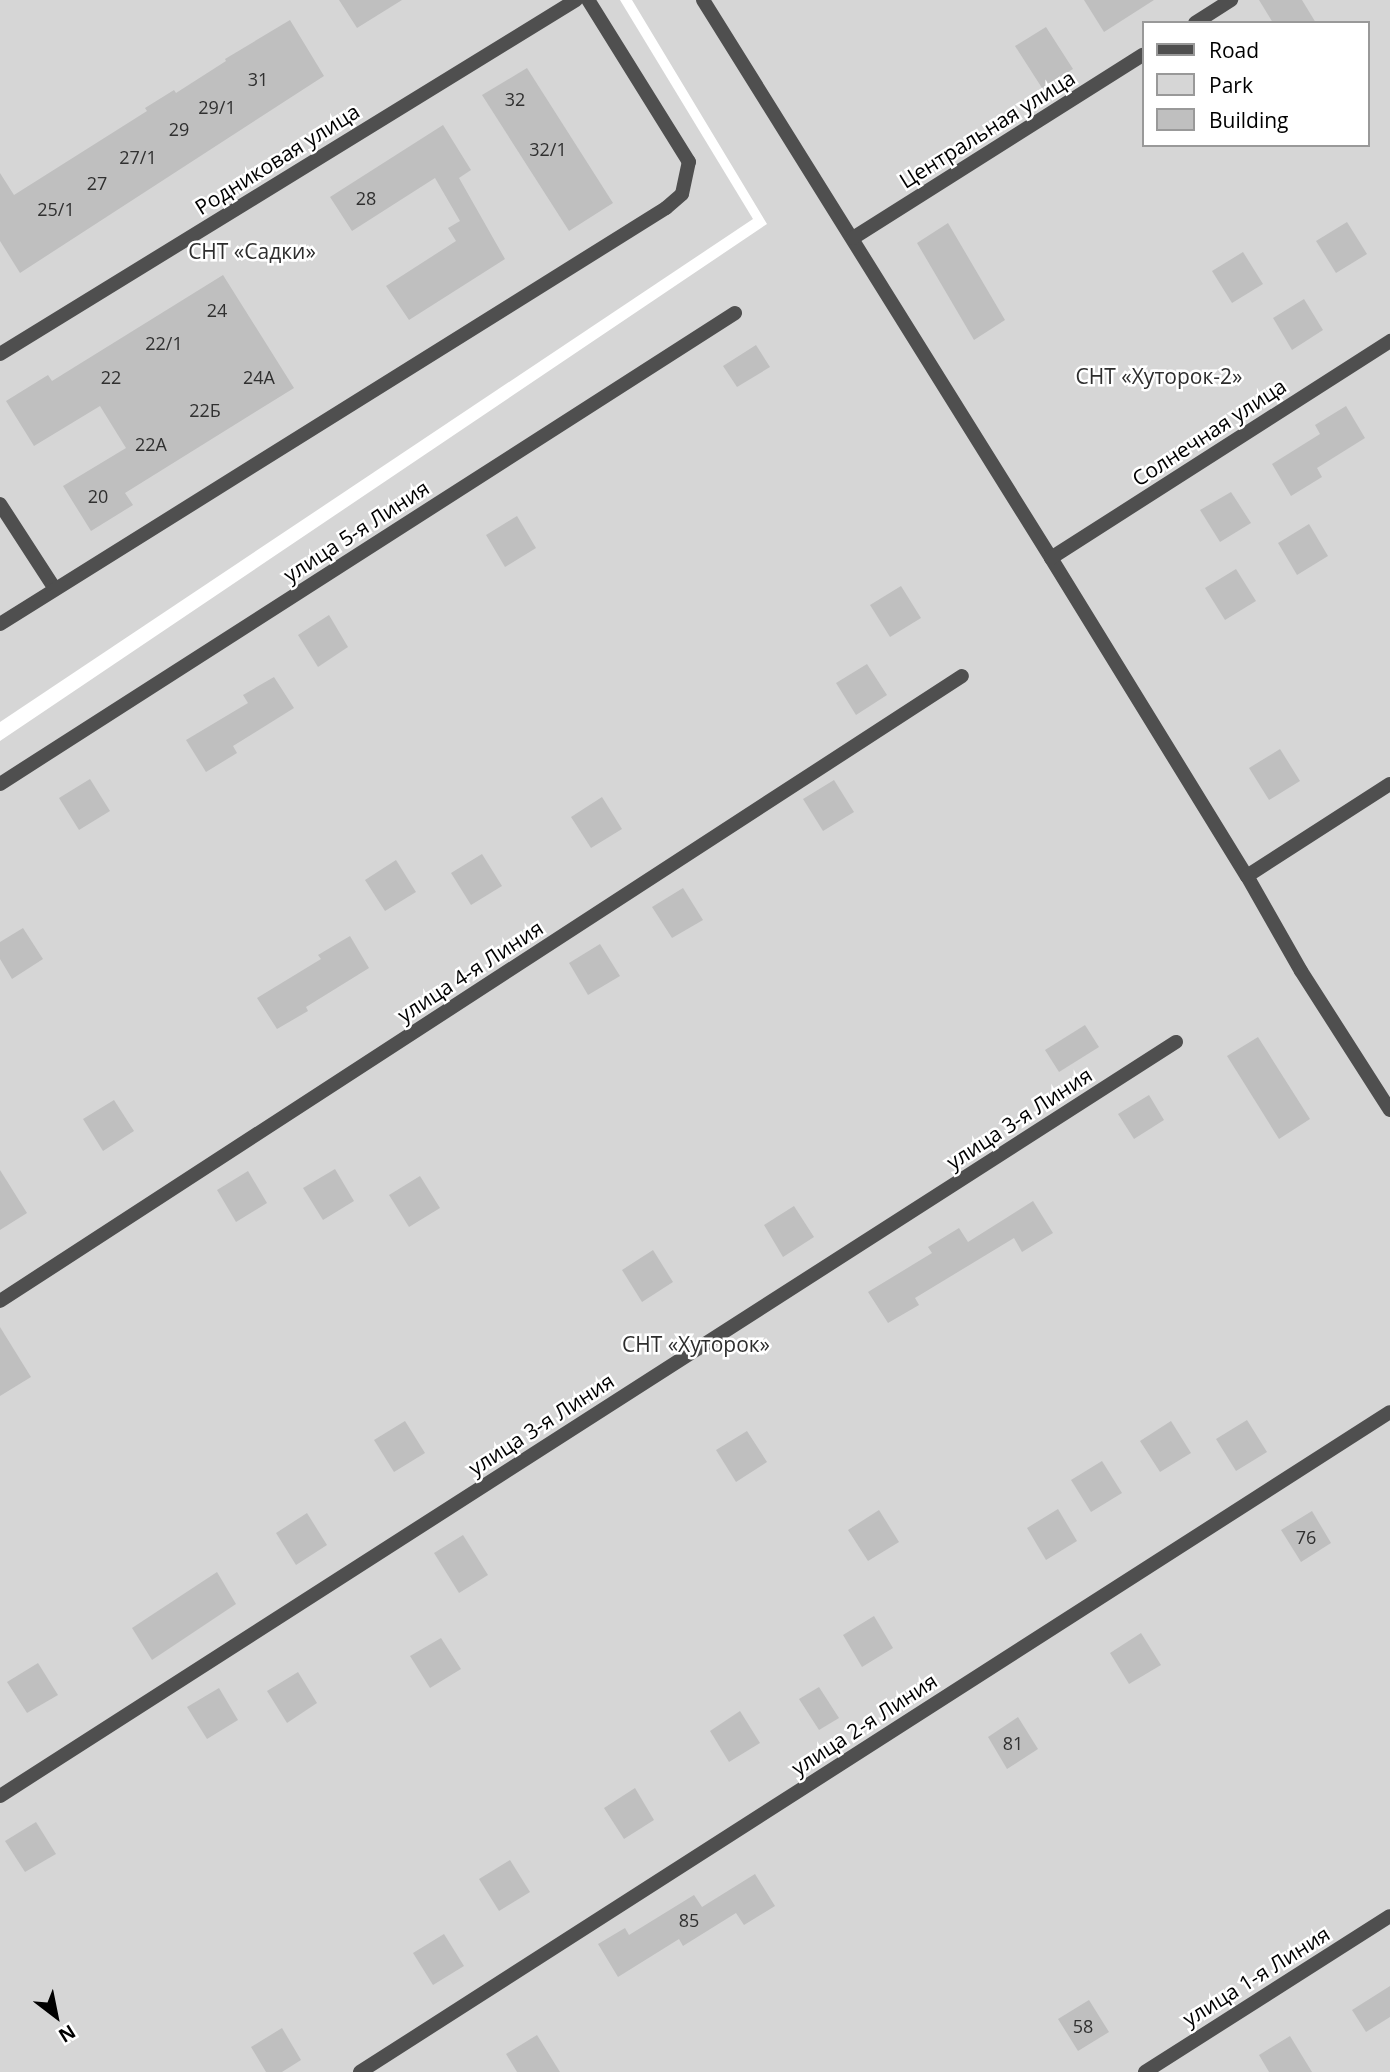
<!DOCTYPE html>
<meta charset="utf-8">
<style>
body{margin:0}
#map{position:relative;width:1390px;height:2072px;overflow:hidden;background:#fff;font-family:"Open Sans",sans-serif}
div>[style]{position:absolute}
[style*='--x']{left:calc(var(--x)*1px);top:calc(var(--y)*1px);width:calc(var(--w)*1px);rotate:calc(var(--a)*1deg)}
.green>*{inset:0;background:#d6d6d6}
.building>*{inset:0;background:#bfbfbf}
.lane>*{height:14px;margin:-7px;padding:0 7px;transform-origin:7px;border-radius:7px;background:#4f4f4f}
.street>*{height:14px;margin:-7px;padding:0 7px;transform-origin:7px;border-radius:7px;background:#4f4f4f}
span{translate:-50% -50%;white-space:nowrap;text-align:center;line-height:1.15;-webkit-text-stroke:5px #fff;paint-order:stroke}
.number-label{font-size:18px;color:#303030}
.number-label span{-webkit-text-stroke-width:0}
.street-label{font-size:21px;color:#000}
.park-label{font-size:21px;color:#2d2d2d}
.legend{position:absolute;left:1142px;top:21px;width:228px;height:126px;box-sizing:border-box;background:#fff;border:2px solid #999;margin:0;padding:9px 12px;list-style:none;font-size:21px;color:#000}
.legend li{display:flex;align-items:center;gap:14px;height:35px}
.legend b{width:35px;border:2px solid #999}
.north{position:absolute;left:21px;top:1981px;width:70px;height:70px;-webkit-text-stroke:5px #fff;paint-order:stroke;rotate:148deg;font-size:19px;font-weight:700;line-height:28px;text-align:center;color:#000}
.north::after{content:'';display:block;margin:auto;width:24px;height:32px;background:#000;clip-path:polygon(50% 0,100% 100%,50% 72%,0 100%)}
</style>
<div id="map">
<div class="green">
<i style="clip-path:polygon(0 0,620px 0,753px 219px,0 722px)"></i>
<i style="clip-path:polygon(evenodd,632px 0,1390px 0,1390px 2072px,0 2072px,0 741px,767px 224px,632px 0,1143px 23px,1367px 23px,1367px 145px,1143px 145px,1143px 23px)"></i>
</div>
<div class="building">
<i style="clip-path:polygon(339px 0,402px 0,357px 28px)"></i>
<i style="clip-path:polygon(1084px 0,1154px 0,1104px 32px)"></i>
<i style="clip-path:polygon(1259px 0,1302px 0,1316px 23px,1273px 23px)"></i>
<i style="clip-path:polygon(290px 20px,324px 76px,20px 273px,0 241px,0 173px,14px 195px,147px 111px,145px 108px,174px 90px,176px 93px,226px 61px,225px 59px)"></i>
<i style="clip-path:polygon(1046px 27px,1073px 69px,1042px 88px,1015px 46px)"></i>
<i style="clip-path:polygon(527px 68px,613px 203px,569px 231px,482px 95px)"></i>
<i style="clip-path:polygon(443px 125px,471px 170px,459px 178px,505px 259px,409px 320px,386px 286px,456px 241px,448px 228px,460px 221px,435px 178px,352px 231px,330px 197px)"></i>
<i style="clip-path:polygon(1347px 222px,1367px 254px,1336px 273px,1316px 241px)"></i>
<i style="clip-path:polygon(948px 223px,1005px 320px,974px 340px,917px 243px)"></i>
<i style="clip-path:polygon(1243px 252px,1263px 284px,1232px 303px,1212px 271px)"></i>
<i style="clip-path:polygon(223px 275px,294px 388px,125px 493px,133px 505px,91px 531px,63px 486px,126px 448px,100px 406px,34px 446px,6px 401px,48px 375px,52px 381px)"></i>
<i style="clip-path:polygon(1304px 299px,1323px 330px,1292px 350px,1273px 318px)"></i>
<i style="clip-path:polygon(756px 345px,770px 367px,737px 387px,723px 366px)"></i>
<i style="clip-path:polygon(1346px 406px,1365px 438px,1317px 468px,1322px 477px,1291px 496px,1272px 464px,1320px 434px,1315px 425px)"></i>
<i style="clip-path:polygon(1231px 492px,1251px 523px,1220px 542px,1200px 510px)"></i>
<i style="clip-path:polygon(517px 516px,536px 548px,505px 567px,486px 535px)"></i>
<i style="clip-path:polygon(1309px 524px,1328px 556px,1297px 575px,1278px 543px)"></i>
<i style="clip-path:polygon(1236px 569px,1256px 601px,1225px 620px,1205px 588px)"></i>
<i style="clip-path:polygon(901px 586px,921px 618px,890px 637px,870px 605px)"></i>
<i style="clip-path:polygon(329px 615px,348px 647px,318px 667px,298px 635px)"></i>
<i style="clip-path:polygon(867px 664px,887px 695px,856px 715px,836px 683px)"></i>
<i style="clip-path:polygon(274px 677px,294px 708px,233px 746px,237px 753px,206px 772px,186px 740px,248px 703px,243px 695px)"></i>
<i style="clip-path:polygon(1280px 749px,1300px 781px,1269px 800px,1249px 768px)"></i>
<i style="clip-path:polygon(90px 779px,110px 811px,79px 830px,59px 798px)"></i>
<i style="clip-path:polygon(834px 780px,854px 812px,823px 831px,803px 799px)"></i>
<i style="clip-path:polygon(602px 797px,622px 829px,591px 848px,571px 817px)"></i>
<i style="clip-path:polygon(482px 854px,502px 886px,471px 905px,451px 873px)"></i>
<i style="clip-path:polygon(396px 860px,416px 892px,385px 911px,365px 880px)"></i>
<i style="clip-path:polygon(683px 888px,703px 920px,672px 938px,652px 907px)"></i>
<i style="clip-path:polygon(23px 928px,43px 959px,12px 979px,0 959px,0 942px)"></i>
<i style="clip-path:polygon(350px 936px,369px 968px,306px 1007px,308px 1011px,277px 1029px,257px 998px,321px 959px,318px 955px)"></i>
<i style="clip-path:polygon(600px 944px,620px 976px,588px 995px,569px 963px)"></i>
<i style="clip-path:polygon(1085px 1025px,1099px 1047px,1059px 1072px,1045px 1050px)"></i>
<i style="clip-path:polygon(1258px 1037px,1310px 1119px,1279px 1139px,1227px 1056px)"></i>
<i style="clip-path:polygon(1149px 1095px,1164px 1120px,1134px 1139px,1118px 1114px)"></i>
<i style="clip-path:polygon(114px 1100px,134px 1131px,103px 1151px,83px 1119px)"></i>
<i style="clip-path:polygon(335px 1169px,354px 1201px,323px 1220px,303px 1188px)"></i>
<i style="clip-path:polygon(0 1170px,27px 1213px,0 1230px)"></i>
<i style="clip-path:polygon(248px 1171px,267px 1203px,236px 1222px,217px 1190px)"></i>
<i style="clip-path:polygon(420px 1176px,440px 1208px,409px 1227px,389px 1195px)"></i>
<i style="clip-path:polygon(1033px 1201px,1053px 1233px,1022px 1252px,1014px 1238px,915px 1298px,919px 1305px,888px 1323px,868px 1292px,932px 1253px,928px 1247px,959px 1228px,968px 1242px)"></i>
<i style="clip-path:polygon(794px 1206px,814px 1237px,783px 1257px,764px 1225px)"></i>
<i style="clip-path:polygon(653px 1250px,673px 1282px,642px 1302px,622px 1270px)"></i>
<i style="clip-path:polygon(0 1327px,31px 1377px,0 1396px)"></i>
<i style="clip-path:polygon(1247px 1420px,1267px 1452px,1236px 1471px,1216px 1439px)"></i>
<i style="clip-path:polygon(405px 1421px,425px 1453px,394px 1472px,374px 1440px)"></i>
<i style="clip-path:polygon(1171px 1421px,1191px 1453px,1160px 1472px,1140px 1441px)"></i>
<i style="clip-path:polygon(747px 1431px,767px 1462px,736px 1482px,716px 1450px)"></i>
<i style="clip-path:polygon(1102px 1461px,1122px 1493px,1091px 1512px,1071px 1480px)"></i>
<i style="clip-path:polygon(1058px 1509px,1077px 1541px,1046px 1560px,1027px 1528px)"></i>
<i style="clip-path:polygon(879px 1510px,899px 1542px,868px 1561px,848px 1530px)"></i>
<i style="clip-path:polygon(1312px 1511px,1331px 1543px,1301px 1562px,1281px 1530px)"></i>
<i style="clip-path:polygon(307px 1513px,327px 1545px,296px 1565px,276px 1533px)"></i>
<i style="clip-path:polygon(463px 1535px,488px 1575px,459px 1593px,434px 1553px)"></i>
<i style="clip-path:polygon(217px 1572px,236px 1604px,152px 1660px,132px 1628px)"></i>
<i style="clip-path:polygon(874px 1616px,893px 1648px,862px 1667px,843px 1635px)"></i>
<i style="clip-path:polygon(1141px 1633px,1161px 1665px,1129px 1684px,1110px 1653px)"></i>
<i style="clip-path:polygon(441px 1638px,461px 1669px,430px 1688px,410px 1656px)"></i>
<i style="clip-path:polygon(38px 1663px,58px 1695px,27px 1713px,7px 1682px)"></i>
<i style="clip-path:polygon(298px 1672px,317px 1703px,287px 1723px,267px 1691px)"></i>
<i style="clip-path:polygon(819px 1687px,839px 1718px,819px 1730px,799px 1699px)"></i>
<i style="clip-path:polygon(219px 1688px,238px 1720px,207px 1739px,187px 1707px)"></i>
<i style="clip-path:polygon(740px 1711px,760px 1743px,729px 1762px,710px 1731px)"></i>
<i style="clip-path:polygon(1018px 1717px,1038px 1749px,1007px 1769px,988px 1737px)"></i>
<i style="clip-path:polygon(635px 1788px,654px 1820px,624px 1839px,604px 1808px)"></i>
<i style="clip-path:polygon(36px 1822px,56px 1854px,25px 1872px,5px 1841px)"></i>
<i style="clip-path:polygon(510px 1860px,530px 1892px,499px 1911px,479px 1879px)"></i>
<i style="clip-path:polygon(755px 1874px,775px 1906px,744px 1925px,736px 1913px,683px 1946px,679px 1939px,618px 1977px,598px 1944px,625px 1928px,629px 1935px,694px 1895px,702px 1907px)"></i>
<i style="clip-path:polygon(444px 1934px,464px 1966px,433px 1985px,413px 1953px)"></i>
<i style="clip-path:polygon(1390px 1986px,1390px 2017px,1366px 2032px,1352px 2010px)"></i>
<i style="clip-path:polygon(1089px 2000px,1109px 2032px,1078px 2051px,1058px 2019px)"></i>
<i style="clip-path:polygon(282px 2028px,301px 2060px,282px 2072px,266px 2072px,251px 2047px)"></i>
<i style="clip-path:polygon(537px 2035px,560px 2072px,517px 2072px,506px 2054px)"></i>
<i style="clip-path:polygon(1290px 2036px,1312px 2072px,1269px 2072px,1259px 2055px)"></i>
</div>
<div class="lane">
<i style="--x:0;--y:504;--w:101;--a:57.1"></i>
</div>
<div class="street">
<i style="--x:703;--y:0;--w:658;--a:58.05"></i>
<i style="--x:1051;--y:558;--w:374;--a:58.4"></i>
<i style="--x:1247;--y:876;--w:109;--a:60.4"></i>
<i style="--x:1301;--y:971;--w:165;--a:57.4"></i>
<i style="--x:1195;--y:23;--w:43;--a:-32.6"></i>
<i style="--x:853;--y:238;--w:343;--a:-32.3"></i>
<i style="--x:0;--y:354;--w:676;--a:-31.57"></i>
<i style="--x:1051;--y:558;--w:403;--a:-32.6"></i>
<i style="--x:0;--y:624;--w:785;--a:-31.99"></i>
<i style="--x:666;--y:208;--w:21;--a:-41"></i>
<i style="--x:682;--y:194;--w:33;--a:-78"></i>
<i style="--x:689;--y:162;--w:191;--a:-121.9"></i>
<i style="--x:0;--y:784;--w:873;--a:-32.65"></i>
<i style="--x:1247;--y:876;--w:170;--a:-32.8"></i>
<i style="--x:0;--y:1301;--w:1147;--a:-33.01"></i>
<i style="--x:0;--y:1796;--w:1397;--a:-32.67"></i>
<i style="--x:360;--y:2072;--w:1223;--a:-32.65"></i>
<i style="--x:1145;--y:2072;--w:290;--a:-32.5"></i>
</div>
<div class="number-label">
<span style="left:258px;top:79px">31</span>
<span style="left:515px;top:99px">32</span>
<span style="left:217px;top:107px">29/1</span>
<span style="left:179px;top:129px">29</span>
<span style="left:548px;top:149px">32/1</span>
<span style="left:138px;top:157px">27/1</span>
<span style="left:97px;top:183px">27</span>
<span style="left:366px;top:198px">28</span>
<span style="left:56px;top:209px">25/1</span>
<span style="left:217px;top:310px">24</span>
<span style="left:164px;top:343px">22/1</span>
<span style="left:111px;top:377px">22</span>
<span style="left:259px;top:377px">24А</span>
<span style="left:205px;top:410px">22Б</span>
<span style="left:151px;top:444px">22А</span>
<span style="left:98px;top:496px">20</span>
<span style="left:1306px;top:1537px">76</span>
<span style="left:1013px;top:1743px">81</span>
<span style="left:689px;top:1920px">85</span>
<span style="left:1083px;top:2026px">58</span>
</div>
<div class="street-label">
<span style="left:987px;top:129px;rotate:-32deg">Центральная улица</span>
<span style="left:277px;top:159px;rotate:-32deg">Родниковая улица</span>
<span style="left:1209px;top:432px;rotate:-33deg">Солнечная улица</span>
<span style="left:356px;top:531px;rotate:-33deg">улица 5-я Линия</span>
<span style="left:470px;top:971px;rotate:-33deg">улица 4-я Линия</span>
<span style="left:1019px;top:1118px;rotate:-33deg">улица 3-я Линия</span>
<span style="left:541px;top:1424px;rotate:-33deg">улица 3-я Линия</span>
<span style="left:864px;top:1724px;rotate:-33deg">улица 2-я Линия</span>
<span style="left:1256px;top:1976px;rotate:-32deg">улица 1-я Линия</span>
</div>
<div class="park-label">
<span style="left:252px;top:251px">СНТ «Садки»</span>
<span style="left:1159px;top:376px">СНТ «Хуторок-2»</span>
<span style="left:696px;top:1344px">СНТ «Хуторок»</span>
</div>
<ul class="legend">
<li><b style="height:9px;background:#4f4f4f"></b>Road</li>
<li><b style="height:19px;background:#d6d6d6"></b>Park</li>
<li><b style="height:19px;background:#bfbfbf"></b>Building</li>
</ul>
<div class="north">N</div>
</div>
